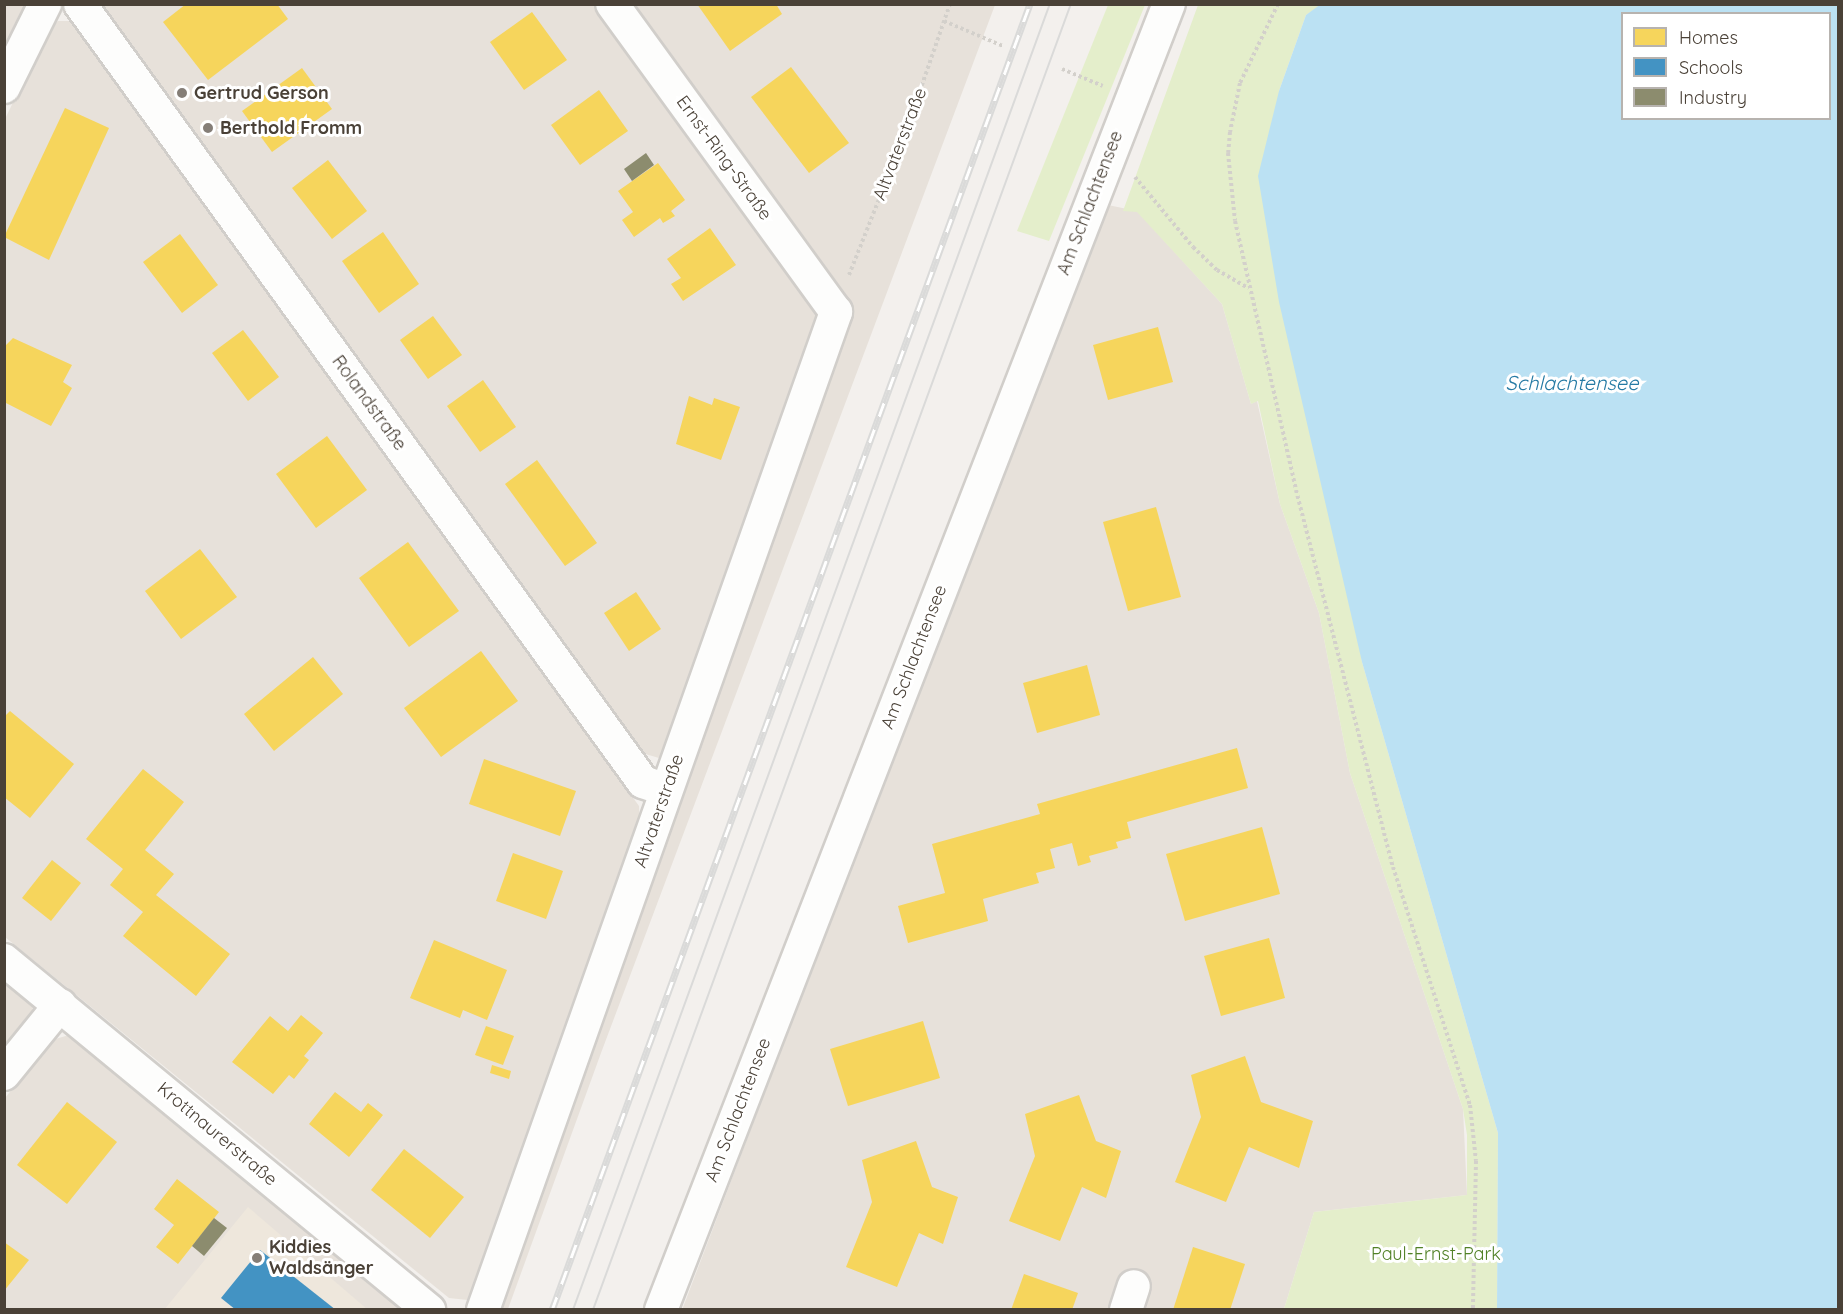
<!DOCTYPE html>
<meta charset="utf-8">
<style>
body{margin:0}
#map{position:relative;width:1843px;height:1314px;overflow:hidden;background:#f3f0ed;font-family:Quicksand,sans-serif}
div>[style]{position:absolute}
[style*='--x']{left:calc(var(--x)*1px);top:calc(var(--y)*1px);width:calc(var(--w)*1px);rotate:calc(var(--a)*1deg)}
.residential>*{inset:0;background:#e7e1da}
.education>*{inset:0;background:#eee7dc}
.green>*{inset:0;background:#e4eecb}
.water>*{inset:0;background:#bbe1f3}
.homes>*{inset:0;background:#f6d55c}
.schools>*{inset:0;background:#4393c3}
.industry>*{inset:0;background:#8c8c6e}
.path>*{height:4px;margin-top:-2px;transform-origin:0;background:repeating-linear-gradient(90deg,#d3d0cb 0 3px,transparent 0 6px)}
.roads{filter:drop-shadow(2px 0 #d1ceca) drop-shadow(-2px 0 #d1ceca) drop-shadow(0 2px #d1ceca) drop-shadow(0 -2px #d1ceca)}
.street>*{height:32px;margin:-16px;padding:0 16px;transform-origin:16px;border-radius:16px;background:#fdfdfc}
.tram>*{height:1.5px;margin:-0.75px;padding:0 0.75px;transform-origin:0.75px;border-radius:0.75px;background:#dadad9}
.rail>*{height:7px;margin-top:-3.5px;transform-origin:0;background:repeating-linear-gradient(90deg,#fff 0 14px,#dadad9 0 28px);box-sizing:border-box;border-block:2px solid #dadad9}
.dots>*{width:16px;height:16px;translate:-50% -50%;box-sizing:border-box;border:3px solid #fff;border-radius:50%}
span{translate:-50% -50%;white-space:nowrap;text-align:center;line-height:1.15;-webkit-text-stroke:6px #fff;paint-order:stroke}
.poi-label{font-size:18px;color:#4a4137;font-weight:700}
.left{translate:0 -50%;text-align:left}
.street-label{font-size:18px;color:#4a4137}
.park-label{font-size:18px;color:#518126}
.water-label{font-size:20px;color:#257aa4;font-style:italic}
.frame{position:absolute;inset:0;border:6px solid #4a4137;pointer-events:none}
.legend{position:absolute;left:1621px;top:12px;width:210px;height:108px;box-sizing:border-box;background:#fff;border:2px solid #b7b3af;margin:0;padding:8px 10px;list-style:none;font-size:18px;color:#4a4137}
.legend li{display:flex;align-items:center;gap:12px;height:30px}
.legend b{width:30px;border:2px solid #b7b3af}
</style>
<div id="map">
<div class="residential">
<i style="clip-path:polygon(5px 5px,28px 5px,5px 53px)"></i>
<i style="clip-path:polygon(103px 5px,594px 5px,816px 310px,820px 326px,668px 751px,659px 758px,642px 753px)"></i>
<i style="clip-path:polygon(635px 5px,995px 5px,601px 1053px,508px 1309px,495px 1310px,852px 314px,844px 292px)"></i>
<i style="clip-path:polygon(58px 21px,74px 21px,639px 806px,640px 832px,475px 1293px,468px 1300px,449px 1298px,5px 937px,4px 121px,49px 28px)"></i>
<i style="clip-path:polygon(1103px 204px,1137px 211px,1222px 304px,1251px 404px,1257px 401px,1280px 504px,1319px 613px,1350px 773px,1463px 1109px,1467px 1195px,1314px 1212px,1284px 1309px,682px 1310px)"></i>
<i style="clip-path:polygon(5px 980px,33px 1006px,32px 1018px,5px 1053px)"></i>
<i style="clip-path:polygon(69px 1035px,77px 1040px,403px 1309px,5px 1310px,5px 1098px,52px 1040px)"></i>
</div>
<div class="education">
<i style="clip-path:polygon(248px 1207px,367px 1309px,164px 1310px)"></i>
</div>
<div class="green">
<i style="clip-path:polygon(1108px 5px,1145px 5px,1049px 241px,1017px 231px)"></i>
<i style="clip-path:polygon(1198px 5px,1321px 5px,1306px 15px,1279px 91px,1362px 662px,1498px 1133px,1497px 1309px,1284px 1309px,1314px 1212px,1467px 1195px,1467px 1135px,1463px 1109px,1350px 773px,1319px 613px,1280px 504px,1258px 401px,1251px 404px,1222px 304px,1137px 212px,1123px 211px)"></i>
</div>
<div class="water">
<i style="clip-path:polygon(evenodd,1321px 4px,1838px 5px,1838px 1309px,1497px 1309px,1498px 1133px,1362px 662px,1279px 302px,1258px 176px,1279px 91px,1306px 15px,1321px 4px,1622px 14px,1830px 14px,1830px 118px,1622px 118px,1622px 14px)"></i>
</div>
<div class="homes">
<i style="clip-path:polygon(186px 4px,277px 4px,288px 19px,208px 80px,163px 22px)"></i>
<i style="clip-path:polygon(697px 4px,776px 4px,782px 14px,730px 51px)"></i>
<i style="clip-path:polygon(532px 12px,567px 60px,524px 90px,490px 42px)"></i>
<i style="clip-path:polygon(791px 67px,849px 143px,809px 173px,751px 97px)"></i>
<i style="clip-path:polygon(302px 68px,332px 109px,272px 152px,242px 111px)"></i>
<i style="clip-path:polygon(599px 90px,628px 131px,580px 165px,551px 125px)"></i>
<i style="clip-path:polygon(65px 108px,109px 128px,49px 260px,4px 237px)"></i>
<i style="clip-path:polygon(328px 160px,367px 211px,332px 239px,292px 188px)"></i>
<i style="clip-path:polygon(658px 163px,685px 200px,671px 211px,675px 216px,663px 223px,660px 218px,634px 237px,622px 220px,633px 212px,618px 191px)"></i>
<i style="clip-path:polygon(710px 228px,736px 265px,683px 301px,671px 284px,681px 278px,667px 259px)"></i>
<i style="clip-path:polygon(383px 232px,419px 284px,379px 313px,342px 261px)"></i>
<i style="clip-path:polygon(180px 234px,218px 285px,182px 313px,143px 262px)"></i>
<i style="clip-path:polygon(433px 316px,462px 355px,428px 379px,400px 340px)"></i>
<i style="clip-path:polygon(1158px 327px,1173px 382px,1108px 400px,1093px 345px)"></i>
<i style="clip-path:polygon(243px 330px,279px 377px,248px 401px,212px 353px)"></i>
<i style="clip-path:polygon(13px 338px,72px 365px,63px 382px,72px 388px,51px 426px,4px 402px,4px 347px)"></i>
<i style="clip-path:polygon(483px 380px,516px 427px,480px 452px,447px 406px)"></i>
<i style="clip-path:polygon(689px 396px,712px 405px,714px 398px,740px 407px,721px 460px,676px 444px)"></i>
<i style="clip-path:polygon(327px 436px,367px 490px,316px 528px,276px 474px)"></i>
<i style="clip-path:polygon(537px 460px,597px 543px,565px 566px,505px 484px)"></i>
<i style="clip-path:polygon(1156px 507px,1181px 597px,1128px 611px,1103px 522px)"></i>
<i style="clip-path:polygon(408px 542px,459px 611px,409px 647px,359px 578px)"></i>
<i style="clip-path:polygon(200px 549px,237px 597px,181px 639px,145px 591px)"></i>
<i style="clip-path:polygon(636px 592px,661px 629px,629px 651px,604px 613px)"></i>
<i style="clip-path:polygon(481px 651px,518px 701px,441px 757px,404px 708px)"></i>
<i style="clip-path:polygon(313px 657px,343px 694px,274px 751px,244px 714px)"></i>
<i style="clip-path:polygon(1087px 665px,1100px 715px,1037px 733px,1023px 683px)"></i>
<i style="clip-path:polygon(10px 711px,74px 764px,30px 818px,4px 797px,4px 717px)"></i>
<i style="clip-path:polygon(1237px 748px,1248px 788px,1127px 822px,1131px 838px,1116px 842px,1118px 848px,1089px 856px,1091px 862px,1078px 866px,1072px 843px,1050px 849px,1055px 868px,1036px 873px,1039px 883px,983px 899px,988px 921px,908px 943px,898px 906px,945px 893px,932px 844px,1040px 814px,1037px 804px)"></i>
<i style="clip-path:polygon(484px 759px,576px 791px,560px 836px,469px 804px)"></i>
<i style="clip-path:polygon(143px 769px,184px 802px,145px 850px,174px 874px,156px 895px,230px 954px,196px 996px,123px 936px,143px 912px,110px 885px,123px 869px,86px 839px)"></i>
<i style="clip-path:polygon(1262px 827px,1280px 894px,1185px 921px,1166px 854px)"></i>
<i style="clip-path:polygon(513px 853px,563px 871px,546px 919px,496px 901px)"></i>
<i style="clip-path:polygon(52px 860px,81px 883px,51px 921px,22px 898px)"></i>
<i style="clip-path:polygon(1269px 938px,1285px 998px,1221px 1016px,1204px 956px)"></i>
<i style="clip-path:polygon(434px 940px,507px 970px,487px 1020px,463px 1010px,460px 1018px,410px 998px)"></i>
<i style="clip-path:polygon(301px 1015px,323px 1033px,304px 1056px,309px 1060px,294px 1079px,289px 1075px,273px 1094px,232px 1062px,270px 1016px,288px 1031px)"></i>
<i style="clip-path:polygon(923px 1021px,940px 1078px,848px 1106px,830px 1049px)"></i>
<i style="clip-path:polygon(486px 1026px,514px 1036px,503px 1065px,475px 1055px)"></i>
<i style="clip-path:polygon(1245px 1056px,1261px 1102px,1313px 1121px,1299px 1168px,1249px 1147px,1226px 1202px,1175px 1182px,1201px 1117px,1191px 1075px)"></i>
<i style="clip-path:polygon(492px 1065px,511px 1071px,509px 1079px,490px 1073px)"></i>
<i style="clip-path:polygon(335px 1092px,361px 1112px,368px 1103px,383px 1115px,349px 1157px,309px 1124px)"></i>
<i style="clip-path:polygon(1079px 1095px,1096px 1141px,1121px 1151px,1106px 1198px,1082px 1187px,1060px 1241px,1009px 1221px,1035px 1156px,1025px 1114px)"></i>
<i style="clip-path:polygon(67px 1102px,117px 1142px,67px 1204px,17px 1165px)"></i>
<i style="clip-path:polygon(916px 1141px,932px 1187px,958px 1197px,943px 1244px,919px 1233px,897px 1287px,846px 1267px,872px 1202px,862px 1160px)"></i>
<i style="clip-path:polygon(404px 1149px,464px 1197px,430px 1238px,371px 1190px)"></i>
<i style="clip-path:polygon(177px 1179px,219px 1212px,178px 1264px,156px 1247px,174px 1225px,154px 1209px)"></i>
<i style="clip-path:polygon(4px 1242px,29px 1260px,4px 1291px)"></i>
<i style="clip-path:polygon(1193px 1247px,1245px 1264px,1230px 1310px,1173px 1310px)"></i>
<i style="clip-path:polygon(1024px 1274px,1078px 1293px,1072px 1310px,1011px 1310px)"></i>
</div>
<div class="schools">
<i style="clip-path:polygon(260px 1250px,336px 1310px,236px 1310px,221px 1298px)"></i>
</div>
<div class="industry">
<i style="clip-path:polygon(646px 153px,654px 165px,632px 181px,624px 169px)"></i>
<i style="clip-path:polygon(214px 1218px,227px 1228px,204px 1256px,192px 1246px)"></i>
</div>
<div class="path">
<i style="--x:1278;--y:4;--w:88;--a:115.7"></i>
<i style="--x:1240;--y:83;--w:50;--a:101.5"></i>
<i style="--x:1230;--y:132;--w:21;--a:95"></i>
<i style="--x:1228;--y:153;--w:68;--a:84.1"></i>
<i style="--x:1235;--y:221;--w:276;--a:77.2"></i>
<i style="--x:1296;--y:490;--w:389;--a:75.6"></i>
<i style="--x:1393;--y:867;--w:250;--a:72.1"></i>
<i style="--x:1470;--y:1105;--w:56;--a:83.9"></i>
<i style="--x:1476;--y:1161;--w:149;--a:91.2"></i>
<i style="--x:944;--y:21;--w:64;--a:23"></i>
<i style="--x:1062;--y:69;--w:44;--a:22.5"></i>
<i style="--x:1135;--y:177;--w:91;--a:50.4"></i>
<i style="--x:1193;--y:247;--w:33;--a:44"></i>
<i style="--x:1217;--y:270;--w:36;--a:30"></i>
<i style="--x:849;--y:275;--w:155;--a:-68.4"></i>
<i style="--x:906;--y:131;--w:134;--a:-70.9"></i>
</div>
<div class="roads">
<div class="street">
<i style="--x:80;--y:4;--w:960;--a:54.11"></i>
<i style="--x:643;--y:782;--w:24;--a:19"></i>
<i style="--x:4;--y:87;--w:93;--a:-63.7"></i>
<i style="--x:4;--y:960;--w:551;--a:39.47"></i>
<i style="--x:4;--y:1074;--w:89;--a:-50.9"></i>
<i style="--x:483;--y:1310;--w:1059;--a:-70.52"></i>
<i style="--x:836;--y:312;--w:381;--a:-126"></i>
<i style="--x:661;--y:1310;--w:1401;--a:-68.75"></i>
<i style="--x:1126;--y:1310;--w:25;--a:-72"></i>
</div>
</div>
<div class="tram">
<i style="--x:573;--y:1310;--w:1390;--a:-69.94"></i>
<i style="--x:593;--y:1310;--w:1391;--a:-69.9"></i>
</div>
<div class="rail">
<i style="--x:552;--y:1310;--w:1391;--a:-69.9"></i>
</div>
<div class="dots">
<i style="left:182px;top:93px;background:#857e77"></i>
<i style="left:208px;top:128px;background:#857e77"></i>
<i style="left:257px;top:1258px;background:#857e77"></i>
</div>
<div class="poi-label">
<span class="left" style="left:194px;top:93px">Gertrud Gerson</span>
<span class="left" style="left:220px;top:128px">Berthold Fromm</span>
<span class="left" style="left:269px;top:1258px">Kiddies<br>Waldsänger</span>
</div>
<div class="street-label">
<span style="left:900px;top:144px;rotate:-69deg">Altvaterstraße</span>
<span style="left:724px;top:158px;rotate:54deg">Ernst-Ring-Straße</span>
<span style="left:1090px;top:203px;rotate:-69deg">Am Schlachtensee</span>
<span style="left:369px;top:403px;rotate:54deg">Rolandstraße</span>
<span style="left:914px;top:657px;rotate:-69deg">Am Schlachtensee</span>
<span style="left:659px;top:811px;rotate:-71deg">Altvaterstraße</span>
<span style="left:738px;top:1110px;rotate:-69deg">Am Schlachtensee</span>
<span style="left:217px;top:1134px;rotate:40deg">Krottnaurerstraße</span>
</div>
<div class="park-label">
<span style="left:1436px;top:1254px">Paul-Ernst-Park</span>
</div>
<div class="water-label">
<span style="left:1572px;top:382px">Schlachtensee</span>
</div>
<div class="frame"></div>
<ul class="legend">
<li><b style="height:16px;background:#f6d55c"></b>Homes</li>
<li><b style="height:16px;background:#4393c3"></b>Schools</li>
<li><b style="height:16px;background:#8c8c6e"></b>Industry</li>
</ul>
</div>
